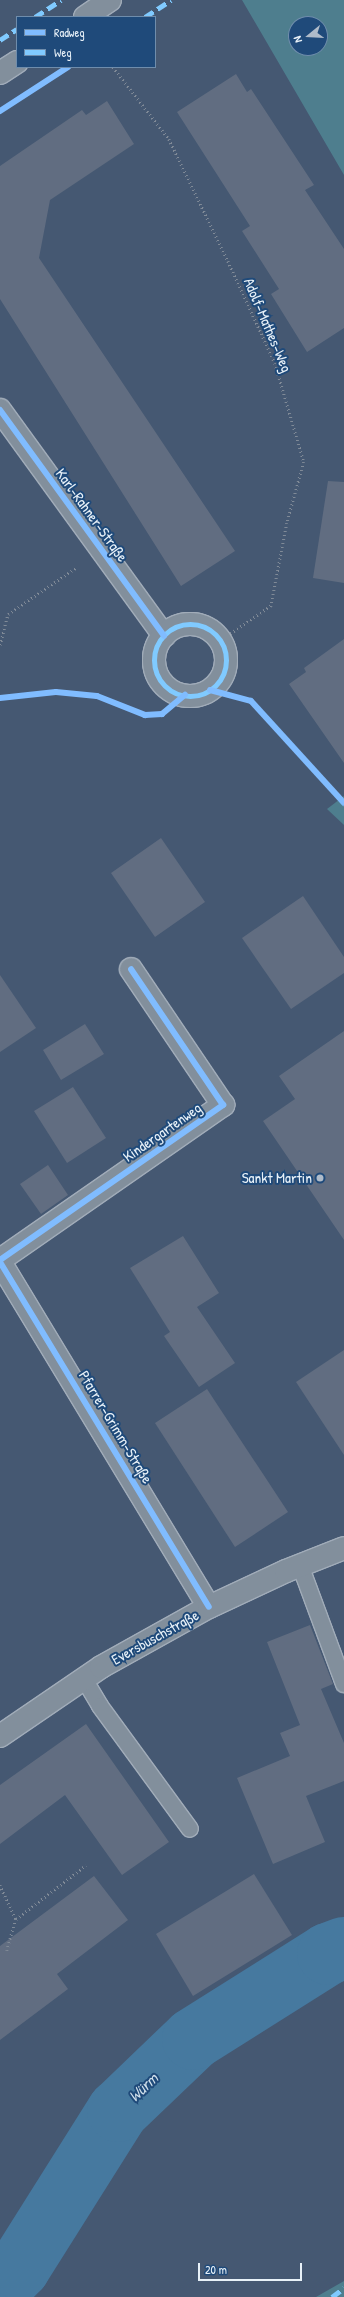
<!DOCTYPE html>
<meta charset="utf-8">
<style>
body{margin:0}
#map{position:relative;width:344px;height:2297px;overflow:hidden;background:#455872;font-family:"Patrick Hand",sans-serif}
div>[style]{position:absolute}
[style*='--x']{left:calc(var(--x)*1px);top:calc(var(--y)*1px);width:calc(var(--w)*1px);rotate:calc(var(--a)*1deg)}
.green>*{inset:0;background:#4e7e8e}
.river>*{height:62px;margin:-31px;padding:0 31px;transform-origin:31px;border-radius:31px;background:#46799f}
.building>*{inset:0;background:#616d81}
.path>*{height:2.5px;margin-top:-1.25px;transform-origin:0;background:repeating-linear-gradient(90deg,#808a97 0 1px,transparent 0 4px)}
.roads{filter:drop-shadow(1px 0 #a1acb9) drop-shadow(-1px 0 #a1acb9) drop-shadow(0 1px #a1acb9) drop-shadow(0 -1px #a1acb9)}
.lane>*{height:16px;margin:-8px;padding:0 8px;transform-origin:8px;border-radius:8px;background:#828f9c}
.street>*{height:22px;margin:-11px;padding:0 11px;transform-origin:11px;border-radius:11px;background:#828f9c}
.street>.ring{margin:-11px;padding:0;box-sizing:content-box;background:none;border:22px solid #828f9c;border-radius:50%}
.secondary>*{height:22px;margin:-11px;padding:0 11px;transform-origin:11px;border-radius:11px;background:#828f9c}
.quiet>*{height:5px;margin-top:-2.5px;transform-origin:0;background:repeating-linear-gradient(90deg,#80caff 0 10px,transparent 0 15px)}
.quiet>.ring{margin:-2.5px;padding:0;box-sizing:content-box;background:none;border:5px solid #80caff;border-radius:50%}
.cycleway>*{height:6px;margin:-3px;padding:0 3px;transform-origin:3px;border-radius:3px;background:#80bcff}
.dots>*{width:11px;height:11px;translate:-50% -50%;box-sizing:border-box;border:2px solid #1f4a7a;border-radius:50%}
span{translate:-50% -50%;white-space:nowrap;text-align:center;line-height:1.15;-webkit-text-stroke:4px #1f4a7a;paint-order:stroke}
.street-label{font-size:15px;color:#e8f1f8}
.poi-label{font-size:15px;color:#e8f1f8}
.right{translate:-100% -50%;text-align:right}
.water-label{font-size:16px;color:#d0dfeb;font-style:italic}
.legend{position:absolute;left:16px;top:16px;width:140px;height:52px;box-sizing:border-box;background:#1f4a7a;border:1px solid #6f8dac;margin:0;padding:5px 7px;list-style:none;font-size:12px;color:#e8f1f8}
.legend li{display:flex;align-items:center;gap:8px;height:20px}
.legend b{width:20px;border:1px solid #6f8dac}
.north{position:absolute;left:288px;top:16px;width:40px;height:40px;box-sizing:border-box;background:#1f4a7a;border:1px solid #6f8dac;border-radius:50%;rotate:252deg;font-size:11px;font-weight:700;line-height:16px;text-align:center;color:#e8f1f8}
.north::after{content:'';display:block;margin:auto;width:14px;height:18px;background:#afbbc9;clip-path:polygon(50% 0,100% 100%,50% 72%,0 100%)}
.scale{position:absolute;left:198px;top:2263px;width:104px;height:18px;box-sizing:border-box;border:2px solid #e8f1f8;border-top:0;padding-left:5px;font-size:12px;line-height:14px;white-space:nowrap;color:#e8f1f8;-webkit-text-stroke:3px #1f4a7a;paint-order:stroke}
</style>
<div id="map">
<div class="green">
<i style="clip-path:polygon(evenodd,242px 0,344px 0,344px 175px,242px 0,296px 24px,320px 24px,320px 48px,296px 48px,296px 24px)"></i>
<i style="clip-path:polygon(344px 796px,344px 825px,327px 809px)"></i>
<i style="clip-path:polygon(344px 2281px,344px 2297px,316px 2297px)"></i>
</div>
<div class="river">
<i style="--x:0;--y:2287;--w:27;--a:-45"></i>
<i style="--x:19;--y:2268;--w:186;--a:-57.8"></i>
<i style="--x:118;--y:2111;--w:104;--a:-43.8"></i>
<i style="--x:193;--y:2039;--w:160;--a:-32.2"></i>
<i style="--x:328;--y:1954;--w:17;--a:-21"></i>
</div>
<div class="building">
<i style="clip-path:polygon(236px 74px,247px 92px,251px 89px,314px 185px,305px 190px,344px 249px,344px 328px,307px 352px,271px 294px,279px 289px,242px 231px,250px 226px,177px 112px)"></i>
<i style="clip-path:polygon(107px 101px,134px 144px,50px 200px,39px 258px,235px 551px,181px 586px,0 299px,0 166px,82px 110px,86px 115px)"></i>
<i style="clip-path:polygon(328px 481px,344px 482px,344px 583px,313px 578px)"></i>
<i style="clip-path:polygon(344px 639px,344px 763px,289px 684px,306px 672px,304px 668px)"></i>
<i style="clip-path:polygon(161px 838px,205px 902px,155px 937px,111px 873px)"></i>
<i style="clip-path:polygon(303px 896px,344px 957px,344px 973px,291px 1009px,242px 938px)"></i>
<i style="clip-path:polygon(0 975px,36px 1028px,0 1052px)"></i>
<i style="clip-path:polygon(85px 1024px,104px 1054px,61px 1080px,43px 1050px)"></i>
<i style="clip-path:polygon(344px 1031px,344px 1240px,263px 1121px,295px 1099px,279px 1076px)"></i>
<i style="clip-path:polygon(73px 1087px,106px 1138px,67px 1163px,34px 1111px)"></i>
<i style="clip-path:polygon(48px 1165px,68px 1195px,41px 1214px,20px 1184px)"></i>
<i style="clip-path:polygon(183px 1236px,219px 1293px,197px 1307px,235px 1363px,199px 1387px,164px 1336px,170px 1332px,130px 1268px)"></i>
<i style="clip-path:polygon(344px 1350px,344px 1455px,296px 1382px)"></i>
<i style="clip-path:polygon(207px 1389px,288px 1512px,235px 1547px,155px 1423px)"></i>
<i style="clip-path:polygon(310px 1625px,333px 1684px,321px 1689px,344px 1743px,344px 1781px,306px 1796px,325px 1842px,273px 1864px,237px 1778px,290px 1756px,280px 1733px,300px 1725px,267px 1642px)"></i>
<i style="clip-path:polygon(86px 1724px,169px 1842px,122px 1875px,65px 1795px,0 1844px,0 1785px)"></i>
<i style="clip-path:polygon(254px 1874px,292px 1935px,193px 1996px,156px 1934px)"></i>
<i style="clip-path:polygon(94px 1876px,128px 1920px,57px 1974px,68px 1989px,0 2040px,0 1946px)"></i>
</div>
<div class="path">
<i style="--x:113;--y:67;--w:91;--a:52.1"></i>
<i style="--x:169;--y:139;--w:136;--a:64.2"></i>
<i style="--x:228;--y:261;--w:112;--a:65.3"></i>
<i style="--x:275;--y:363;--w:103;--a:73.7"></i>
<i style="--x:304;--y:462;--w:63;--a:105.6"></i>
<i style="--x:287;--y:523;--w:85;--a:100.9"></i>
<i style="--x:271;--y:606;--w:62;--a:145.5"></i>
<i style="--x:0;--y:645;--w:32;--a:-76"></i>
<i style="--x:8;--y:614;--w:83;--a:-34.3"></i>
<i style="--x:0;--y:1885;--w:38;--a:65"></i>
<i style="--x:16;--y:1919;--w:33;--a:106"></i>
<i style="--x:16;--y:1919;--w:88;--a:-37.6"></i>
</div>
<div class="roads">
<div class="lane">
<i style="--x:300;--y:1565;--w:127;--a:69.7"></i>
<i style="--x:84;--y:1679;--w:31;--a:59"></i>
<i style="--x:100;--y:1706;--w:152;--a:53.8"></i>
</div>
<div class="street">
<i style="--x:85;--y:17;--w:30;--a:-34"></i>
<i style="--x:0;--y:73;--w:20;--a:-33"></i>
<i style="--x:0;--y:410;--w:279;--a:54"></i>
<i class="ring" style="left:154px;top:624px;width:50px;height:50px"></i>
<i style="--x:0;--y:1260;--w:272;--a:-34.8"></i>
<i style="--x:223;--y:1105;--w:164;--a:-124.1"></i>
<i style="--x:0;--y:1262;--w:403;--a:58.8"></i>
</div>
<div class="secondary">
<i style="--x:0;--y:1736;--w:122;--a:-34.3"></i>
<i style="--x:101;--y:1667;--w:124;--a:-29.1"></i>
<i style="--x:209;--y:1607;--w:85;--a:-25.1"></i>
<i style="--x:286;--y:1571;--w:62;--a:-21.6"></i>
</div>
</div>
<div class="quiet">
<i style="--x:35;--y:17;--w:31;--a:-33"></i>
<i style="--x:145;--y:17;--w:31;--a:-33"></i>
<i style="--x:0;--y:40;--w:20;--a:-33"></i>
<i class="ring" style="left:154px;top:624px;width:67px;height:67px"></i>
<i style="--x:332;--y:2297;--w:15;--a:-37"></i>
</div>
<div class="cycleway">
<i style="--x:0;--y:111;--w:81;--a:-32.9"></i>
<i style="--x:0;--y:410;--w:279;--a:54"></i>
<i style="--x:210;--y:690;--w:42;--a:15"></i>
<i style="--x:251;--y:701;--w:138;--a:47.6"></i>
<i style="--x:0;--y:698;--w:56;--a:-6.1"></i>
<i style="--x:56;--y:692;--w:41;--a:5.6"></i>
<i style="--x:97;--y:696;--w:52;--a:21.6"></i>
<i style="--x:145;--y:715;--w:17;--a:-3"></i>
<i style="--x:162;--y:714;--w:30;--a:-40"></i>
<i style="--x:0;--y:1260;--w:272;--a:-34.8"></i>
<i style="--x:223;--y:1105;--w:164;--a:-124.1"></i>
<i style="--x:0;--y:1262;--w:403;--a:58.8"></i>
</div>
<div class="dots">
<i style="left:320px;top:1178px;background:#afbbc9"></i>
</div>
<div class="street-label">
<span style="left:268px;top:325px;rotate:67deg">Adolf-Mathes-Weg</span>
<span style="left:92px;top:515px;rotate:54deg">Karl-Rahner-Straße</span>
<span style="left:162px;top:1132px;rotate:-35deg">Kindergartenweg</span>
<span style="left:116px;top:1427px;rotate:59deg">Pfarrer-Grimm-Straße</span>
<span style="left:155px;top:1637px;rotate:-29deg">Eversbuschstraße</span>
</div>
<div class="poi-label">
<span class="right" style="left:312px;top:1178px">Sankt Martin</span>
</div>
<div class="water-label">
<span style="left:143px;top:2087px;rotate:-44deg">Würm</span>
</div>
<ul class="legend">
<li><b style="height:5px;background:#80bcff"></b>Radweg</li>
<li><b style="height:5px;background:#80caff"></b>Weg</li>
</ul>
<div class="north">N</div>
<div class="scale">20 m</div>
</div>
